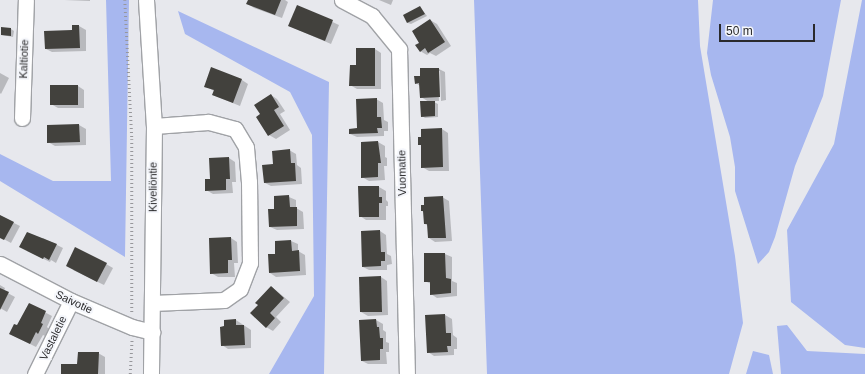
<!DOCTYPE html>
<meta charset="utf-8">
<style>
body{margin:0}
#map{position:relative;width:865px;height:374px;overflow:hidden;background:#e7e8ed;font-family:Helvetica,sans-serif}
div>[style]{position:absolute}
[style*='--x']{left:calc(var(--x)*1px);top:calc(var(--y)*1px);width:calc(var(--w)*1px);rotate:calc(var(--a)*1deg)}
.green>*{inset:0;background:#a7b7ef}
.shadow>*{inset:0;background:#0003}
.building>*{inset:0;background:#42413d}
.path>*{height:2.5px;margin-top:-1.25px;transform-origin:0;background:repeating-linear-gradient(90deg,#97979b 0 1px,transparent 0 4px)}
.roads{filter:drop-shadow(1px 0 #a0a2a6) drop-shadow(-1px 0 #a0a2a6) drop-shadow(0 1px #a0a2a6) drop-shadow(0 -1px #a0a2a6)}
.minor>*{height:15px;margin:-7.5px;padding:0 7.5px;transform-origin:7.5px;border-radius:7.5px;background:#fff}
span{translate:-50% -50%;white-space:nowrap;text-align:center;line-height:1.15;-webkit-text-stroke:4px #f4f6fb;paint-order:stroke}
.street-label{font-size:11px;color:#2a2a2c}
.scale{position:absolute;left:719px;top:24px;width:96px;height:18px;box-sizing:border-box;border:2px solid #2a2a2c;border-top:0;padding-left:5px;font-size:12px;line-height:14px;white-space:nowrap;color:#2a2a2c;-webkit-text-stroke:3px #f4f6fb;paint-order:stroke}
</style>
<div id="map">
<div class="green">
<i style="clip-path:polygon(106px 0,129px 0,125px 257px,0 181px,0 154px,53px 181px,111px 181px)"></i>
<i style="clip-path:polygon(474px 0,698px 0,700px 46px,735px 256px,743px 323px,729px 374px,487px 374px)"></i>
<i style="clip-path:polygon(713px 0,841px 0,823px 96px,795px 166px,775px 237px,769px 252px,758px 264px,735px 191px,735px 167px,730px 137px,711px 75px,707px 53px)"></i>
<i style="clip-path:polygon(862px 0,865px 0,865px 348px,845px 345px,791px 302px,787px 230px,834px 144px)"></i>
<i style="clip-path:polygon(178px 11px,329px 82px,324px 374px,269px 374px,314px 296px,312px 135px,290px 92px,185px 34px)"></i>
<i style="clip-path:polygon(787px 325px,807px 351px,865px 354px,865px 374px,781px 374px,777px 326px)"></i>
<i style="clip-path:polygon(753px 351px,769px 355px,773px 374px,746px 374px)"></i>
</div>
<div class="shadow">
<i style="clip-path:polygon(64px 0,90px 0,90px 1px)"></i>
<i style="clip-path:polygon(249px 0,285px 0,288px 2px,282px 18px,254px 8px,248px 4px)"></i>
<i style="clip-path:polygon(379px 0,393px 0,391px 5px)"></i>
<i style="clip-path:polygon(298px 6px,339px 25px,331px 44px,289px 26px)"></i>
<i style="clip-path:polygon(420px 7px,427px 16px,411px 24px,408px 23px,404px 16px)"></i>
<i style="clip-path:polygon(430px 20px,437px 24px,451px 46px,436px 56px,430px 53px,427px 55px,420px 51px,421px 43px)"></i>
<i style="clip-path:polygon(73px 26px,79px 26px,86px 30px,86px 51px,52px 52px,46px 49px,73px 31px)"></i>
<i style="clip-path:polygon(11px 29px,14px 31px,13px 37px,2px 35px)"></i>
<i style="clip-path:polygon(375px 49px,381px 53px,381px 89px,357px 89px,350px 85px,357px 66px)"></i>
<i style="clip-path:polygon(439px 69px,445px 72px,446px 100px,441px 101px,440px 71px,438px 71px,439px 101px,432px 101px,438px 104px,438px 117px,425px 118px,422px 116px,429px 102px,421px 97px,420px 86px,416px 83px,421px 77px)"></i>
<i style="clip-path:polygon(0 73px,9px 78px,1px 94px,0 93px)"></i>
<i style="clip-path:polygon(242px 80px,248px 84px,240px 106px,213px 95px,214px 91px,205px 86px)"></i>
<i style="clip-path:polygon(78px 86px,84px 90px,84px 108px,58px 108px,51px 104px)"></i>
<i style="clip-path:polygon(271px 95px,277px 99px,285px 111px,280px 114px,290px 130px,276px 139px,269px 135px,261px 114px)"></i>
<i style="clip-path:polygon(376px 99px,383px 103px,384px 120px,388px 122px,388px 131px,384px 131px,384px 136px,357px 137px,350px 134px,358px 129px)"></i>
<i style="clip-path:polygon(79px 125px,86px 129px,86px 145px,55px 146px,48px 142px,48px 126px)"></i>
<i style="clip-path:polygon(442px 129px,448px 133px,449px 171px,429px 171px,422px 167px,422px 146px,419px 144px)"></i>
<i style="clip-path:polygon(378px 142px,385px 146px,385px 157px,387px 158px,387px 166px,384px 166px,385px 180px,369px 181px,362px 177px)"></i>
<i style="clip-path:polygon(289px 150px,296px 154px,297px 165px,301px 168px,302px 184px,271px 186px,265px 183px,275px 165px)"></i>
<i style="clip-path:polygon(229px 158px,235px 162px,236px 182px,232px 182px,233px 193px,213px 194px,206px 190px,211px 180px)"></i>
<i style="clip-path:polygon(359px 187px,379px 187px,386px 191px,386px 200px,388px 202px,388px 206px,386px 206px,386px 220px,366px 220px,360px 216px)"></i>
<i style="clip-path:polygon(289px 197px,296px 200px,296px 208px,303px 212px,304px 229px,277px 230px,270px 227px,275px 210px)"></i>
<i style="clip-path:polygon(442px 197px,449px 201px,452px 241px,435px 242px,429px 238px,428px 226px,425px 224px,424px 212px,422px 211px)"></i>
<i style="clip-path:polygon(0 216px,20px 226px,11px 243px,0 237px)"></i>
<i style="clip-path:polygon(380px 231px,386px 235px,387px 254px,391px 256px,392px 264px,387px 265px,387px 270px,369px 270px,363px 267px)"></i>
<i style="clip-path:polygon(43px 238px,63px 248px,56px 263px,51px 260px,50px 262px,27px 251px)"></i>
<i style="clip-path:polygon(231px 238px,237px 242px,238px 263px,234px 263px,235px 277px,218px 277px,211px 273px)"></i>
<i style="clip-path:polygon(291px 241px,298px 244px,298px 251px,305px 255px,306px 275px,276px 277px,270px 273px,277px 255px,276px 242px)"></i>
<i style="clip-path:polygon(445px 254px,452px 257px,452px 281px,457px 283px,457px 296px,437px 298px,431px 294px,431px 284px,425px 281px)"></i>
<i style="clip-path:polygon(106px 264px,113px 268px,104px 285px,73px 270px)"></i>
<i style="clip-path:polygon(381px 277px,387px 281px,388px 315px,368px 316px,361px 312px)"></i>
<i style="clip-path:polygon(0 285px,5px 288px,4px 291px,15px 297px,7px 312px,0 308px)"></i>
<i style="clip-path:polygon(272px 287px,290px 302px,276px 317px,281px 322px,273px 331px,266px 327px,259px 305px)"></i>
<i style="clip-path:polygon(29px 304px,52px 316px,47px 327px,49px 329px,45px 336px,43px 335px,36px 347px,10px 334px,18px 327px)"></i>
<i style="clip-path:polygon(445px 315px,452px 319px,453px 335px,457px 338px,457px 349px,454px 349px,454px 355px,434px 356px,428px 352px,426px 316px)"></i>
<i style="clip-path:polygon(236px 320px,251px 330px,251px 348px,228px 349px,222px 345px)"></i>
<i style="clip-path:polygon(376px 320px,383px 324px,383px 330px,386px 332px,386px 342px,389px 343px,389px 352px,386px 352px,387px 364px,368px 364px,362px 361px)"></i>
<i style="clip-path:polygon(98px 353px,105px 357px,105px 374px,62px 374px)"></i>
</div>
<div class="building">
<i style="clip-path:polygon(248px 0,281px 0,275px 15px,246px 4px)"></i>
<i style="clip-path:polygon(297px 5px,333px 20px,325px 41px,288px 26px)"></i>
<i style="clip-path:polygon(420px 6px,425px 14px,407px 23px,403px 15px)"></i>
<i style="clip-path:polygon(430px 19px,445px 42px,428px 53px,425px 48px,420px 52px,415px 45px,419px 43px,412px 31px)"></i>
<i style="clip-path:polygon(72px 25px,79px 25px,80px 48px,45px 49px,44px 31px,72px 30px)"></i>
<i style="clip-path:polygon(1px 27px,11px 28px,11px 36px,1px 35px)"></i>
<i style="clip-path:polygon(356px 48px,375px 48px,375px 86px,349px 86px,350px 65px,356px 65px)"></i>
<i style="clip-path:polygon(211px 67px,242px 79px,233px 103px,212px 95px,214px 90px,204px 87px)"></i>
<i style="clip-path:polygon(420px 68px,439px 68px,440px 97px,420px 98px,419px 83px,415px 84px,414px 76px,420px 76px)"></i>
<i style="clip-path:polygon(50px 85px,78px 85px,78px 105px,50px 105px)"></i>
<i style="clip-path:polygon(271px 94px,279px 107px,274px 110px,284px 126px,268px 136px,256px 117px,260px 114px,254px 105px)"></i>
<i style="clip-path:polygon(377px 98px,377px 117px,381px 117px,382px 128px,377px 128px,378px 133px,349px 134px,349px 129px,357px 128px,356px 99px)"></i>
<i style="clip-path:polygon(420px 101px,435px 101px,435px 116px,421px 117px)"></i>
<i style="clip-path:polygon(79px 124px,80px 142px,47px 143px,47px 125px)"></i>
<i style="clip-path:polygon(442px 128px,443px 167px,421px 168px,421px 145px,418px 145px,418px 137px,421px 137px,421px 129px)"></i>
<i style="clip-path:polygon(378px 141px,381px 163px,378px 163px,378px 177px,361px 178px,361px 142px)"></i>
<i style="clip-path:polygon(290px 149px,291px 163px,295px 163px,296px 181px,264px 183px,262px 165px,273px 164px,272px 151px)"></i>
<i style="clip-path:polygon(229px 157px,230px 179px,226px 179px,226px 190px,205px 191px,205px 179px,210px 179px,209px 158px)"></i>
<i style="clip-path:polygon(358px 186px,379px 186px,379px 197px,382px 197px,382px 203px,379px 203px,379px 217px,359px 217px)"></i>
<i style="clip-path:polygon(289px 195px,290px 207px,297px 207px,297px 226px,269px 227px,268px 209px,274px 209px,274px 196px)"></i>
<i style="clip-path:polygon(443px 196px,446px 238px,428px 238px,427px 224px,424px 224px,423px 211px,421px 211px,421px 205px,424px 205px,424px 197px)"></i>
<i style="clip-path:polygon(0 215px,14px 222px,4px 240px,0 238px)"></i>
<i style="clip-path:polygon(380px 230px,381px 252px,385px 252px,385px 261px,381px 261px,381px 266px,362px 267px,361px 231px)"></i>
<i style="clip-path:polygon(27px 232px,57px 244px,49px 260px,44px 257px,43px 259px,19px 247px)"></i>
<i style="clip-path:polygon(231px 237px,232px 260px,228px 260px,228px 273px,210px 274px,209px 238px)"></i>
<i style="clip-path:polygon(291px 240px,292px 251px,299px 250px,300px 271px,269px 273px,268px 254px,275px 254px,275px 241px)"></i>
<i style="clip-path:polygon(75px 247px,107px 263px,97px 282px,66px 266px)"></i>
<i style="clip-path:polygon(424px 253px,445px 253px,446px 278px,451px 279px,451px 293px,430px 295px,430px 282px,424px 282px)"></i>
<i style="clip-path:polygon(381px 276px,382px 312px,360px 312px,359px 277px)"></i>
<i style="clip-path:polygon(271px 286px,284px 298px,270px 313px,275px 318px,266px 328px,250px 313px,258px 305px,255px 303px)"></i>
<i style="clip-path:polygon(0 288px,9px 292px,0 310px)"></i>
<i style="clip-path:polygon(29px 303px,46px 311px,41px 323px,43px 324px,38px 334px,36px 332px,30px 344px,9px 334px,14px 324px,17px 325px)"></i>
<i style="clip-path:polygon(445px 314px,446px 333px,451px 333px,451px 346px,447px 346px,448px 352px,427px 353px,425px 315px)"></i>
<i style="clip-path:polygon(236px 319px,236px 325px,244px 325px,245px 345px,221px 346px,220px 327px,224px 326px,224px 320px)"></i>
<i style="clip-path:polygon(376px 319px,377px 327px,379px 327px,380px 338px,383px 338px,383px 349px,380px 349px,380px 360px,361px 361px,359px 320px)"></i>
<i style="clip-path:polygon(78px 352px,99px 352px,98px 374px,61px 374px,61px 364px,77px 364px)"></i>
</div>
<div class="path">
<i style="--x:125;--y:0;--w:139;--a:87.1"></i>
<i style="--x:132;--y:139;--w:174;--a:90"></i>
<i style="--x:130;--y:374;--w:34;--a:-87"></i>
</div>
<div class="roads">
<div class="minor">
<i style="--x:146;--y:0;--w:126;--a:86.4"></i>
<i style="--x:154;--y:126;--w:248;--a:90.7"></i>
<i style="--x:342;--y:0;--w:34;--a:28"></i>
<i style="--x:372;--y:16;--w:43;--a:50.7"></i>
<i style="--x:399;--y:49;--w:325;--a:88.6"></i>
<i style="--x:22;--y:118;--w:118;--a:-88.1"></i>
<i style="--x:0;--y:264;--w:80;--a:27.5"></i>
<i style="--x:71;--y:301;--w:66;--a:23.1"></i>
<i style="--x:132;--y:327;--w:21;--a:14"></i>
<i style="--x:152;--y:303;--w:72;--a:-2.4"></i>
<i style="--x:224;--y:300;--w:19;--a:-35"></i>
<i style="--x:240;--y:289;--w:28;--a:-69"></i>
<i style="--x:250;--y:263;--w:81;--a:-90.7"></i>
<i style="--x:249;--y:182;--w:35;--a:-95"></i>
<i style="--x:246;--y:147;--w:21;--a:-121"></i>
<i style="--x:235;--y:129;--w:28;--a:-165"></i>
<i style="--x:208;--y:122;--w:54;--a:175.8"></i>
<i style="--x:35;--y:374;--w:81;--a:-63.7"></i>
</div>
</div>
<div class="street-label">
<span style="left:24px;top:59px;rotate:-88deg">Kaltiotie</span>
<span style="left:402px;top:173px;rotate:-91deg">Vuomatie</span>
<span style="left:153px;top:187px;rotate:-90deg">Kiveliöntie</span>
<span style="left:74px;top:302px;rotate:25deg">Saivotie</span>
<span style="left:53px;top:338px;rotate:-64deg">Vastaletie</span>
</div>
<div class="scale">50 m</div>
</div>
